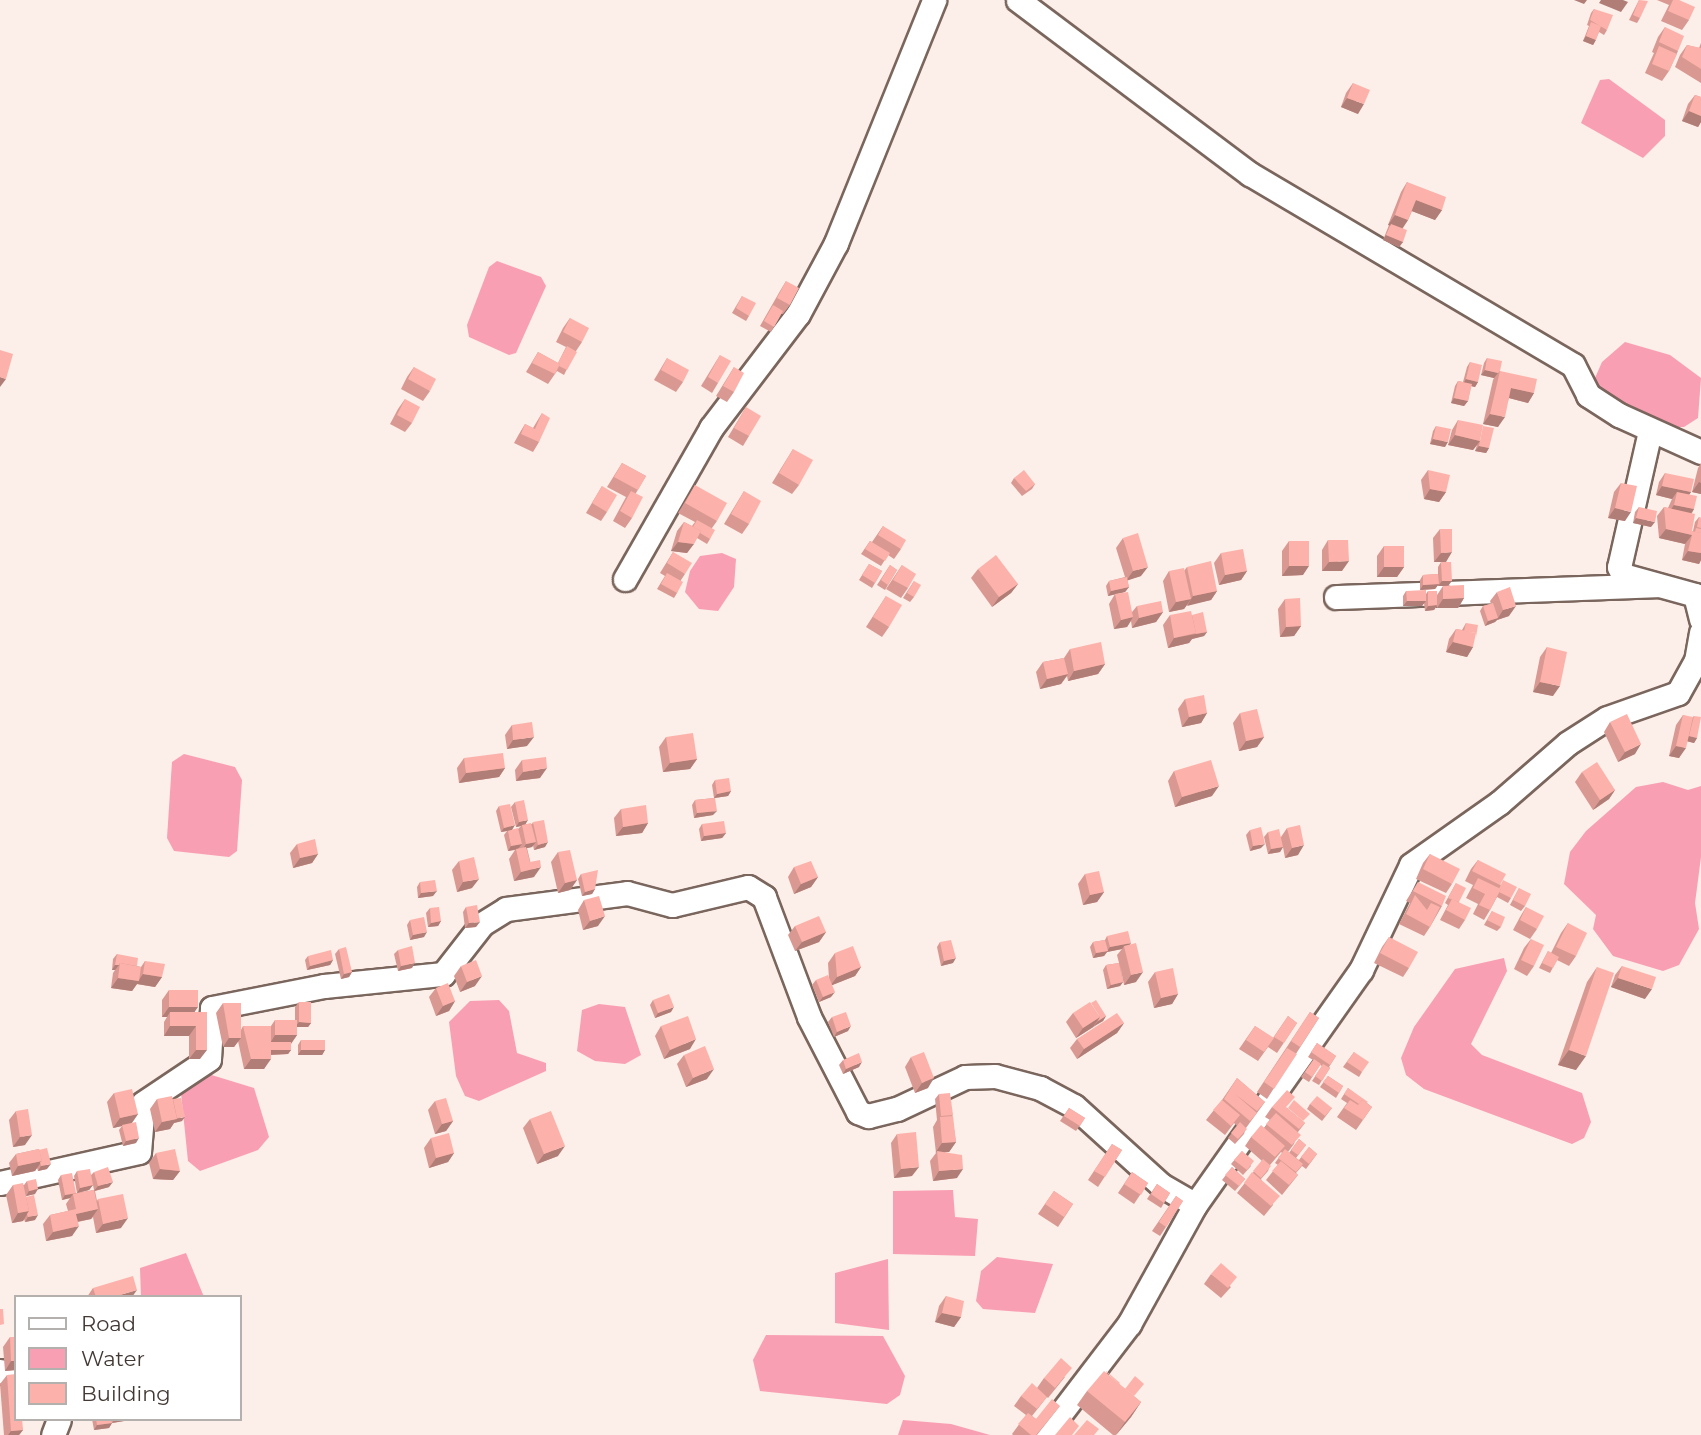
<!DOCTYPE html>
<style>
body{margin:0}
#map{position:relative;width:1701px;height:1435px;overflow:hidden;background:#fceee8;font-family:Montserrat,sans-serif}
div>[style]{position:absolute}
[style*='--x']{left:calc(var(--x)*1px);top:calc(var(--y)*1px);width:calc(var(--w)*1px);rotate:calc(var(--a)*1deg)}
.water>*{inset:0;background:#f99fb3}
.roads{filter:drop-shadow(2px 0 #7a665d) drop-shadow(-2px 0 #7a665d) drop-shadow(0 2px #7a665d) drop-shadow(0 -2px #7a665d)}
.minor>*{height:23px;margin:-11.5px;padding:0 11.5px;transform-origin:11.5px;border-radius:11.5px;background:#fff}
.wall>*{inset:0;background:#d99992}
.shaded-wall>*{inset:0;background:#b07d77}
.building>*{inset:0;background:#fcb2aa}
span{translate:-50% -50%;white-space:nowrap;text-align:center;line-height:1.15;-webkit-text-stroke:5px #fff;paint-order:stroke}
.legend{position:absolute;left:14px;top:1295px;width:228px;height:126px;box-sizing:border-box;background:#fff;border:2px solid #b3b0ae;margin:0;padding:9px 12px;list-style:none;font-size:21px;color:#423935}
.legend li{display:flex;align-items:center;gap:14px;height:35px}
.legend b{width:35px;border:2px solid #b3b0ae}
</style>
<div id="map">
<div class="water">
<i style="clip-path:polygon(1609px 79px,1665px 120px,1665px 136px,1643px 158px,1581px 123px,1600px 80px)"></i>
<i style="clip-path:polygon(497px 261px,541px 277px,546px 286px,516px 353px,509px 355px,469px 337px,467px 325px,489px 267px)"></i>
<i style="clip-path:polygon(1625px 342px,1670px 355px,1701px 378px,1698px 418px,1684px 427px,1666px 427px,1600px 392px,1595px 378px,1602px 362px)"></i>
<i style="clip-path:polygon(722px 553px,736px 559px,734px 587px,718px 611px,699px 609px,685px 592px,690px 571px,700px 556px)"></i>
<i style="clip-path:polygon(184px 754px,235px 767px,242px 780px,237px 851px,229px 857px,174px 851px,167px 838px,172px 762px)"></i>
<i style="clip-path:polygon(1663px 782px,1688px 790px,1701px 786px,1701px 857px,1695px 903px,1699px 929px,1679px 965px,1663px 971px,1613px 956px,1593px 929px,1596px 915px,1564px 884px,1570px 852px,1586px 831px,1636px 787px)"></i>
<i style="clip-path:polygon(1504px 958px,1507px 971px,1471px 1044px,1482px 1055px,1582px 1093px,1591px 1122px,1584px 1138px,1572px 1144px,1424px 1089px,1406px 1075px,1401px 1058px,1414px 1027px,1455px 969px)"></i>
<i style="clip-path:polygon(499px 1000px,509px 1011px,517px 1053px,546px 1063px,546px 1071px,479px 1101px,465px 1096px,456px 1076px,449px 1022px,470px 1001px)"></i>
<i style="clip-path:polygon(599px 1004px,625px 1007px,641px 1055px,625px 1064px,595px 1061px,577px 1051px,582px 1010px)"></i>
<i style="clip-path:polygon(205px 1073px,254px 1088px,269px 1137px,258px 1150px,200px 1171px,188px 1161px,181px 1093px,182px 1085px)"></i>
<i style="clip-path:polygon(953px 1190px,955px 1217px,978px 1219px,975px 1256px,893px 1254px,893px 1191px)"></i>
<i style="clip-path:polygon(186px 1253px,204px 1297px,141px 1297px,140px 1268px)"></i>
<i style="clip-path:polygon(997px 1257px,1053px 1264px,1035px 1313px,983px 1309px,976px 1301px,981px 1271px)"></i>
<i style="clip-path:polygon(888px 1259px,889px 1330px,835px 1323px,835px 1273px)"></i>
<i style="clip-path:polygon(766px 1335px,883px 1336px,905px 1376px,900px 1395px,887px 1404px,760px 1391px,753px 1360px)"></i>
<i style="clip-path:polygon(903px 1420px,951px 1424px,990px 1435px,898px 1435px)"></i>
</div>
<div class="roads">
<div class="minor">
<i style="--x:1018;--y:0;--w:290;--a:36.9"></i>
<i style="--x:1250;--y:174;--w:375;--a:30.6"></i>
<i style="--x:1573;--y:365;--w:34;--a:63"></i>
<i style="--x:1588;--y:395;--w:37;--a:33"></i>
<i style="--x:1619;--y:415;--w:90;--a:24.3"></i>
<i style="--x:1650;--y:431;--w:139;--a:102.8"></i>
<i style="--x:1619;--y:567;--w:9;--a:63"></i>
<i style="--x:1623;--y:575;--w:75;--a:15.5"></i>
<i style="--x:1695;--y:595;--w:25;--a:76"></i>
<i style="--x:625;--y:579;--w:174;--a:-60.3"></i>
<i style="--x:711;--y:428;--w:143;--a:-52.7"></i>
<i style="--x:798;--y:314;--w:81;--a:-61.8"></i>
<i style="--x:836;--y:243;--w:262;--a:-68"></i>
<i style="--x:1336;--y:597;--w:321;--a:-2.1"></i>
<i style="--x:0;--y:1183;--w:142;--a:-12.6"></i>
<i style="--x:139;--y:1152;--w:49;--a:-85.3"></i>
<i style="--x:143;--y:1103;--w:79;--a:-33.7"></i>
<i style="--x:209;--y:1059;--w:51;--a:-86.6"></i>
<i style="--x:212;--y:1008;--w:114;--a:-11.1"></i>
<i style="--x:324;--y:986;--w:120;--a:-5.8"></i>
<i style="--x:443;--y:974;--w:63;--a:-52"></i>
<i style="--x:482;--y:924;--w:28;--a:-32"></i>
<i style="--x:506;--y:909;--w:122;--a:-7.5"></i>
<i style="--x:627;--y:893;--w:47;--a:14.9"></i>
<i style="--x:672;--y:905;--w:78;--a:-13.3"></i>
<i style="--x:748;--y:887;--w:19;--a:32"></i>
<i style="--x:764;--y:897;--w:128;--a:69.4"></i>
<i style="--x:809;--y:1017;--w:107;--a:62.7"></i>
<i style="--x:858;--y:1112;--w:11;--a:22"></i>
<i style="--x:868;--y:1116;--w:30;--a:-14"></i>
<i style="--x:897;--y:1109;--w:75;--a:-25.2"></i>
<i style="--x:965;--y:1077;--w:30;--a:-2"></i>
<i style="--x:995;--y:1076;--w:47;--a:14.9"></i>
<i style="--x:1040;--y:1088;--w:38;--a:28"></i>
<i style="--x:1074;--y:1106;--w:118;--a:42.2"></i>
<i style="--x:1161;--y:1185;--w:39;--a:30"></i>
<i style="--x:0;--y:1371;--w:17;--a:17"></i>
<i style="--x:53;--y:1435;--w:17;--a:-69"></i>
<i style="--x:1044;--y:1435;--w:140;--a:-52.6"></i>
<i style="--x:1129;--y:1324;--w:136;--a:-61"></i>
<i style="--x:1195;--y:1205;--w:288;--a:-54.8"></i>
<i style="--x:1361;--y:970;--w:116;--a:-64.5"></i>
<i style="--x:1411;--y:865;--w:108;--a:-35.2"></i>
<i style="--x:1499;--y:803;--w:91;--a:-41"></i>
<i style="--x:1568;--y:743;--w:46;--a:-32.7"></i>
<i style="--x:1607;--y:718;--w:75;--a:-19.4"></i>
<i style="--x:1678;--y:693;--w:37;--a:-61"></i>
<i style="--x:1696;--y:661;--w:29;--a:-80"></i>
</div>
</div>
<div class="wall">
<i style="clip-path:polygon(1639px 0,1640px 18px,1637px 23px,1629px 20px)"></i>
<i style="clip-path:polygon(1657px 0,1679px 0,1689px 20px,1682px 30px,1661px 21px,1669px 5px)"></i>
<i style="clip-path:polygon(1594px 9px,1607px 30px,1604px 35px,1599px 32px,1593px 45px,1583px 41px,1589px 26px,1587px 25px,1591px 13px)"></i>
<i style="clip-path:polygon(1665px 27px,1678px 51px,1669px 71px,1662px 81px,1645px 73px,1654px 53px,1652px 52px,1658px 37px)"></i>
<i style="clip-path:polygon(1701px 43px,1701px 83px,1675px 67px,1680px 55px,1687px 45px,1699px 48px)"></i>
<i style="clip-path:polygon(1353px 83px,1358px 114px,1341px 107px,1346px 93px)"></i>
<i style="clip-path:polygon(1695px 95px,1701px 97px,1701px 122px,1698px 127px,1682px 121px,1688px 104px)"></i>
<i style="clip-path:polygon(1407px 182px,1442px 210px,1435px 220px,1412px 211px,1408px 220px,1403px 228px,1403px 242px,1399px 247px,1383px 240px,1389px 225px,1388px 225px,1401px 192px)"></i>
<i style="clip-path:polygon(786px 281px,790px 305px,783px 314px,781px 314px,771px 332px,760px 326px,780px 291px)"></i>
<i style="clip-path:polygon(742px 296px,749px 316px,746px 321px,732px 313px)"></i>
<i style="clip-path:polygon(570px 318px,582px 342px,576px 351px,564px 375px,557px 371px,548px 384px,526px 372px,538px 352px,558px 363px,566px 347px,556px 342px,563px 328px)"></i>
<i style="clip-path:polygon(720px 355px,718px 383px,712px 393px,701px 386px)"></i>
<i style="clip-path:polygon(667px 358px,683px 382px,676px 392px,654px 380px)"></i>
<i style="clip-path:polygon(1487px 358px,1500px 371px,1534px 393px,1528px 403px,1509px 398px,1498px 427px,1483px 424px,1493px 380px,1494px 378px,1481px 375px,1484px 363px)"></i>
<i style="clip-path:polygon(1470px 362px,1478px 382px,1475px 387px,1471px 386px,1468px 401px,1464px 406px,1451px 403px,1455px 386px,1458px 381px,1463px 382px,1467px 367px)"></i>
<i style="clip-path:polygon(414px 367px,430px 391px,423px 401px,401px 389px,407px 377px)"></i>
<i style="clip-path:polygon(734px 367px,734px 392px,727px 402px,716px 396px)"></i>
<i style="clip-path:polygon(405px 399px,412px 423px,405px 432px,390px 424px,398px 409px)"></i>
<i style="clip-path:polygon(746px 407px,749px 436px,743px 446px,728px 437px)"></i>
<i style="clip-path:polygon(542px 413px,539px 442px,533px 452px,514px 443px,519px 434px,525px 424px,533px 428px)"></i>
<i style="clip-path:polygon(1458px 420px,1489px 448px,1486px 453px,1475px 451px,1477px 445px,1473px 450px,1448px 445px,1452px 430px)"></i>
<i style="clip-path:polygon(1436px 426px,1445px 447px,1430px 444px,1433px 431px)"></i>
<i style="clip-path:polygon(793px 449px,799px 485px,792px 494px,772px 483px)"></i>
<i style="clip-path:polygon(622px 463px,646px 476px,636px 493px,632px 518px,625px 528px,613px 521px,626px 497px,607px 487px)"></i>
<i style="clip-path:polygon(1701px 463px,1701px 494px,1692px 492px,1698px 468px)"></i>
<i style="clip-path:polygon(1428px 470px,1446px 492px,1439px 502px,1424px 499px,1421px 480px)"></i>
<i style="clip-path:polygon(1665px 473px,1691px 492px,1689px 495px,1694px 509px,1692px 513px,1692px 531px,1693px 531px,1695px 522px,1699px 517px,1701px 518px,1701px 560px,1699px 564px,1682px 560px,1685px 544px,1659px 538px,1657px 516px,1664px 507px,1668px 508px,1672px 499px,1656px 495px,1659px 482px)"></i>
<i style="clip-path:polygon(1014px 478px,1035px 484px,1032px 489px,1022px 496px,1011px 483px)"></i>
<i style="clip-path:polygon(1621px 483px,1625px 521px,1608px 518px,1614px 492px)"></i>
<i style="clip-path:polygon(695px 485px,717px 521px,712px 528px,710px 539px,707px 544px,697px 538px,687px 553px,671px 551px,677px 531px,684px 522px,692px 526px,695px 522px,678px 513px)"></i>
<i style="clip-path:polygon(602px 486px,607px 512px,601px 521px,586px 513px)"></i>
<i style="clip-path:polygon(744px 491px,749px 524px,742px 534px,724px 524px)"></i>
<i style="clip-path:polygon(1639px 507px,1651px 527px,1633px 523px,1635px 512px)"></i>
<i style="clip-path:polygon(883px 526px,901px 549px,894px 559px,888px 555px,881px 566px,861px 554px,870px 541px,872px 542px)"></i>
<i style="clip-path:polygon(1440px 529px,1446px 562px,1434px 562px,1433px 538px)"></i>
<i style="clip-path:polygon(1123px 538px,1141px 576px,1127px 580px,1129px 587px,1125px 592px,1108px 596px,1106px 586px,1109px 581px,1125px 577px,1116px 548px)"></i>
<i style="clip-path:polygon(1328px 540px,1342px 571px,1322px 571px,1322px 550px)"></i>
<i style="clip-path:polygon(1289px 541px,1303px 575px,1282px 576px,1282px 551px)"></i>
<i style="clip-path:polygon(1384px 546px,1404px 567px,1397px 577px,1377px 577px,1377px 556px)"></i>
<i style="clip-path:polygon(673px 552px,685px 574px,681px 580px,677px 593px,674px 598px,657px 589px,665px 576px,660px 573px)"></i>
<i style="clip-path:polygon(1221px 553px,1247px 571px,1241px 580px,1219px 585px,1214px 563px)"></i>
<i style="clip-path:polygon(1441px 562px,1449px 585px,1464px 598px,1458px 608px,1437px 608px,1437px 606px,1434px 610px,1425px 611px,1424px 603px,1422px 606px,1403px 606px,1403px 596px,1406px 591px,1426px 594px,1428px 591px,1437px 595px,1443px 586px,1438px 586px,1438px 585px,1435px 589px,1420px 590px,1420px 580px,1423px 575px,1438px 574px,1438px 567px)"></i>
<i style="clip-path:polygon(869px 564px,882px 571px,872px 588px,859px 580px)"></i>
<i style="clip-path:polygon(890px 565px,897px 570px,885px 590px,877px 585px)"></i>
<i style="clip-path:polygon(902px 565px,908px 588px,901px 598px,886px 589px)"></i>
<i style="clip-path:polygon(1187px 567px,1217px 591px,1211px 600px,1187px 605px,1184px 609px,1169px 612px,1163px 581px,1169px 571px,1184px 571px)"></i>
<i style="clip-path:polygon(978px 569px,1018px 584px,1011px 593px,992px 607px,971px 578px)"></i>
<i style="clip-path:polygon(914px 581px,914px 597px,910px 602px,903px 598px)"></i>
<i style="clip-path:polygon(1497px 592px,1509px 616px,1497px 620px,1495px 622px,1485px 626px,1480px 611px,1483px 606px,1491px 604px,1490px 601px)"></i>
<i style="clip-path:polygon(1115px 594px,1132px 612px,1137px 606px,1163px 612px,1156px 622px,1132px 628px,1131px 621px,1127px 627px,1114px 629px,1109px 604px)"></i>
<i style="clip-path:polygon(886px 596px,889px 627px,882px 637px,866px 627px)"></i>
<i style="clip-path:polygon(1285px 599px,1301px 626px,1294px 636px,1280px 637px,1278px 609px)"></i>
<i style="clip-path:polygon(1170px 615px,1192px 615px,1207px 632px,1204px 636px,1192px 639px,1189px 643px,1168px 648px,1163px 625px)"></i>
<i style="clip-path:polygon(1466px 623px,1473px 647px,1467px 657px,1446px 652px,1449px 639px,1456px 629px,1462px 630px)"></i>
<i style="clip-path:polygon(1547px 647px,1553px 696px,1533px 692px,1540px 657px)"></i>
<i style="clip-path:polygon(1070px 649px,1105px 664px,1098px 674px,1068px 681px,1067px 676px,1061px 684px,1040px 689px,1036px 672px,1043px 662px,1064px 658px)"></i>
<i style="clip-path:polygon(1185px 699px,1207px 713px,1201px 723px,1182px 727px,1178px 709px)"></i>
<i style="clip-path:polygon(1240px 713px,1264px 737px,1257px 747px,1239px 751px,1233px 723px)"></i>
<i style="clip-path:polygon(1683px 715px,1692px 718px,1694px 716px,1697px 738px,1694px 743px,1687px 741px,1679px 758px,1669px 756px,1676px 725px)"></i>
<i style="clip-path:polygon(1610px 722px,1635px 754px,1618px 762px,1604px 732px)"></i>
<i style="clip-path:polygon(512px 725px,527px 746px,507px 749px,505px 735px)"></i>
<i style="clip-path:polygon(666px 737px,697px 759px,690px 769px,663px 772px,659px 747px)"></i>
<i style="clip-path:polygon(464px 758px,505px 768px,499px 777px,459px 783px,457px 768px)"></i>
<i style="clip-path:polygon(522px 760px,540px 778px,516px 781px,515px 770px)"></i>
<i style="clip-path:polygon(1174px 771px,1212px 796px,1175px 807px,1168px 781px)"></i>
<i style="clip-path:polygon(1582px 772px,1615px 790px,1609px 799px,1593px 810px,1575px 782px)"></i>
<i style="clip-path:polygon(715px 780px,731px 791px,728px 796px,715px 798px,713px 815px,694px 818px,692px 805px,695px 800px,714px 798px,712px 785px)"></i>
<i style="clip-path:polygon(515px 802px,526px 824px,532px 824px,533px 822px,545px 847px,534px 850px,533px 845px,532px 847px,527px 848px,534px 877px,514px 881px,509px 859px,515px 850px,508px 851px,504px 835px,507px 831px,501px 832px,496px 811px,499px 806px,512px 830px,518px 829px,521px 826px,516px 827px,511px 807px)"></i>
<i style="clip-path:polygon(621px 809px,648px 823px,642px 833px,616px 836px,614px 818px)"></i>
<i style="clip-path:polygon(702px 824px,726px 833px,722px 838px,701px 841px,699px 829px)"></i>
<i style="clip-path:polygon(1287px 828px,1298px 855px,1285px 858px,1283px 847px,1280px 852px,1268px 854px,1264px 837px,1268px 832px,1281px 837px)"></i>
<i style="clip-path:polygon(1250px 830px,1261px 848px,1250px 851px,1246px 835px)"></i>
<i style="clip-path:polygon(297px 844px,318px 854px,312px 863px,293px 868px,290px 853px)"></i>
<i style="clip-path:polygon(558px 852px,577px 880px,570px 890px,558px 893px,551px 862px)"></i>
<i style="clip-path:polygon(1430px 854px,1452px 884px,1446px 893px,1416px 879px,1423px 863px)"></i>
<i style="clip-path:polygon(1478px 860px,1500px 884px,1511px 898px,1508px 903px,1497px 897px,1490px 910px,1484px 920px,1473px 914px,1478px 904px,1466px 898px,1473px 885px,1465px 881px,1471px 869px)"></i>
<i style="clip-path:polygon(459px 861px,472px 888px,457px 892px,452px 870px)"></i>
<i style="clip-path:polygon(794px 867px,818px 877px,811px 887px,794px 894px,788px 877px)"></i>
<i style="clip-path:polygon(581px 874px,595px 889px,592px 894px,582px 896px,578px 879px)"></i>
<i style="clip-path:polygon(1085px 874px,1104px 892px,1097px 902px,1083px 905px,1078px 884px)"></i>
<i style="clip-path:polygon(420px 882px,433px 896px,418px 898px,417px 887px)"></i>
<i style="clip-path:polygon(1418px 882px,1442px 906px,1430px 927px,1424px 936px,1399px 924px,1410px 903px,1406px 901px)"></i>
<i style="clip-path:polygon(1456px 883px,1459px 902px,1465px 920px,1459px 929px,1440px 920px,1448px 905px,1445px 903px)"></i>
<i style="clip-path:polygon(1519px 888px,1525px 906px,1521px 911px,1510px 905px)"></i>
<i style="clip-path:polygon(584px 900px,598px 926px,583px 930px,578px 910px)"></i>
<i style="clip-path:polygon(466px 907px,476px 927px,465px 928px,463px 912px)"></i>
<i style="clip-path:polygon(1526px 907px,1537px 929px,1530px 939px,1513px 930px,1520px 917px)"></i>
<i style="clip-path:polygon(430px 908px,441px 921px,438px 926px,428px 927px,426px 913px)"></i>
<i style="clip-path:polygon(1492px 911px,1501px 927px,1497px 931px,1484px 925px)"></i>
<i style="clip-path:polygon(410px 920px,424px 937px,410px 940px,407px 925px)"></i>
<i style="clip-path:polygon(1568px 923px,1576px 956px,1569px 966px,1557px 960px,1550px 973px,1539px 968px,1548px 951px,1551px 953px,1561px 933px)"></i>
<i style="clip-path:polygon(795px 926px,826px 932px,819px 942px,795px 951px,788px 935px)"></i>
<i style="clip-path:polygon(1107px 936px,1130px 944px,1136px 982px,1124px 985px,1120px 965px,1123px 982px,1120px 986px,1107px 989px,1103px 970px,1106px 965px,1119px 963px,1117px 955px,1122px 949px,1107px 952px,1104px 956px,1093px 958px,1090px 947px,1093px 942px,1105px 940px)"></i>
<i style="clip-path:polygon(1389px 937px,1409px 968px,1403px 977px,1374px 963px,1382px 947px)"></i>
<i style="clip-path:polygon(1531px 939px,1534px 966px,1527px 976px,1514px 969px,1524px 948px)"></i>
<i style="clip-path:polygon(940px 942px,953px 963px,941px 966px,937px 947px)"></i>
<i style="clip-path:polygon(339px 949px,352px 972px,349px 977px,341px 979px,335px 954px)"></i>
<i style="clip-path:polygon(398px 950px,412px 968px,398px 971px,394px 954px)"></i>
<i style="clip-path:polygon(835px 953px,861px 967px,855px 976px,832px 985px,831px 997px,819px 1002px,812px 985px,816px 980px,829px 979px,828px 963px)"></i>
<i style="clip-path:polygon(117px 954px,137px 966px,141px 967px,145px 961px,162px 977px,155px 987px,137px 984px,132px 991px,111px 988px,113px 973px,115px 970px,112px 970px,113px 959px)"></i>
<i style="clip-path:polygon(308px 956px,333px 960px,330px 965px,307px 970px,305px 960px)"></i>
<i style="clip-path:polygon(461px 966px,475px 986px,460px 992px,454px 976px)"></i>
<i style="clip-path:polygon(1622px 966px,1645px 999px,1611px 987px,1615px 975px)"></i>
<i style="clip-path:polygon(1597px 967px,1576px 1070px,1558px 1065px,1587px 982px)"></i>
<i style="clip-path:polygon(1155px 972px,1178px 994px,1172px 1004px,1154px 1008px,1148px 982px)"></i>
<i style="clip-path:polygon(436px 988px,455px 1001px,449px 1011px,436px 1016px,429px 997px)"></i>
<i style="clip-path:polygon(169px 990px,195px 1012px,200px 1059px,189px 1059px,189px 1036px,164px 1036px,164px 1022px,167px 1017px,162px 1017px,162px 1000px)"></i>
<i style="clip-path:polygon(653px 1000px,671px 1012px,655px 1018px,650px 1005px)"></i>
<i style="clip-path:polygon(299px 1002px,311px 1023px,308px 1027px,297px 1027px,297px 1035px,291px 1044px,291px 1050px,288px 1054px,271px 1055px,264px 1069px,244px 1069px,238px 1041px,234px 1047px,223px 1047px,216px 1013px,223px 1003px,241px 1030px,243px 1026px,271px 1026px,275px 1020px,295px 1020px,295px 1007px)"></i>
<i style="clip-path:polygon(1310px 1012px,1319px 1018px,1267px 1099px,1257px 1092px)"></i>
<i style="clip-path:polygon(1073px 1013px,1106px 1016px,1103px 1021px,1076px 1038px,1066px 1022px)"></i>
<i style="clip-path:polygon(1288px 1016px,1297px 1023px,1277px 1053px,1268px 1047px,1258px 1061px,1239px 1049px,1255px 1026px,1273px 1038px)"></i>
<i style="clip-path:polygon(832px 1017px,848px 1031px,834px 1037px,828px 1022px)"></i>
<i style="clip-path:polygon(1124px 1023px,1117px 1033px,1077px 1059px,1070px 1048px,1077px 1039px)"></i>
<i style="clip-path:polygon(661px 1026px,690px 1049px,664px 1059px,655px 1036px)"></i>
<i style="clip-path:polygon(301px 1040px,325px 1050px,322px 1055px,298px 1055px,298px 1045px)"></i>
<i style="clip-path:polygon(1317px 1043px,1336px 1056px,1329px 1067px,1330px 1068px,1319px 1085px,1312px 1081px,1322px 1066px,1320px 1065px,1309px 1082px,1301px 1077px,1313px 1060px,1308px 1057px)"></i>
<i style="clip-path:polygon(1354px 1052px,1362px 1072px,1359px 1077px,1343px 1067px)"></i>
<i style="clip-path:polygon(684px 1055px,707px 1079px,686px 1087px,677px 1064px)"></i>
<i style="clip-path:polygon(911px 1057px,928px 1088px,915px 1093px,905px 1067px)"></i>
<i style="clip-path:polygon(843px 1060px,859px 1067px,843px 1074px,839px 1065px)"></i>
<i style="clip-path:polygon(1328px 1076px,1343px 1086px,1336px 1098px,1320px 1087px)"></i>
<i style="clip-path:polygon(1237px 1078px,1265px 1102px,1246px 1128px,1244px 1134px,1235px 1144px,1228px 1138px,1237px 1126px,1234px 1123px,1225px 1135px,1206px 1120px,1222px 1100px)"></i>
<i style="clip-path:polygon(1348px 1088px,1372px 1107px,1356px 1130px,1337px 1117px,1347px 1103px,1341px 1099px)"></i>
<i style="clip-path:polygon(114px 1093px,138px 1114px,132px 1123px,136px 1143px,123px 1146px,119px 1130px,122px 1126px,113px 1128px,107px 1102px)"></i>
<i style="clip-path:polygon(939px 1094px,953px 1115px,952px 1116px,956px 1142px,949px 1152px,945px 1152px,957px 1178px,933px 1181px,930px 1161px,936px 1153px,933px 1127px,937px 1120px,935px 1099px)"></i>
<i style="clip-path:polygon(157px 1099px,173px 1099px,182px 1121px,174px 1123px,170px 1129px,155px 1132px,150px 1109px)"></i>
<i style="clip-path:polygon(435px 1101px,453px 1121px,446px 1131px,435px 1134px,428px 1110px)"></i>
<i style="clip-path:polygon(1310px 1104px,1332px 1108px,1322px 1121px,1307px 1109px)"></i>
<i style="clip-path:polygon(1272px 1107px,1287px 1108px,1305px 1123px,1298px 1132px,1294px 1144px,1288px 1152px,1289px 1153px,1299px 1139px,1306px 1145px,1296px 1158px,1299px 1160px,1309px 1147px,1317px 1154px,1306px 1169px,1302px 1166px,1296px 1173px,1298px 1175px,1282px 1195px,1266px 1180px,1278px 1165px,1275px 1163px,1282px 1153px,1281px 1152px,1270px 1165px,1268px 1171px,1261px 1179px,1273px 1205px,1264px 1216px,1237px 1193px,1262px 1161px,1245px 1146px,1251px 1137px,1264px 1128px,1270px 1120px,1265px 1117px)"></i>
<i style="clip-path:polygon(1069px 1108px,1085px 1118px,1076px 1131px,1060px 1121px)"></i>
<i style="clip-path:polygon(16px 1111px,25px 1145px,13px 1147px,9px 1120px)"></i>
<i style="clip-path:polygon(530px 1119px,558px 1156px,537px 1164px,523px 1128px)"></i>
<i style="clip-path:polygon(897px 1134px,912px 1176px,894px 1178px,891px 1143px)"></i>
<i style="clip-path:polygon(431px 1138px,454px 1153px,448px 1162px,429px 1168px,424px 1148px)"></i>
<i style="clip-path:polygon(1112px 1144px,1122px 1150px,1098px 1187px,1088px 1180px)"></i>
<i style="clip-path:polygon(39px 1149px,47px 1169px,38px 1171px,37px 1168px,35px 1171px,12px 1176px,9px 1163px,16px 1154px)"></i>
<i style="clip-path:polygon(1242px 1151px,1251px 1166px,1243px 1175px,1231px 1164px)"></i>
<i style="clip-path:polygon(156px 1153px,180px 1171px,173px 1180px,153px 1179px,149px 1163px)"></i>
<i style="clip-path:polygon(1232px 1167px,1245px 1179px,1235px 1191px,1222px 1180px)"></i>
<i style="clip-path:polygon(77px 1171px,91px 1175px,94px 1172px,109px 1187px,95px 1191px,97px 1201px,98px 1199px,121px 1228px,96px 1233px,93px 1217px,91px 1219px,78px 1222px,72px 1236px,46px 1241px,43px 1224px,50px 1215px,68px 1211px,66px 1204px,70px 1198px,62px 1200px,58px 1180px,61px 1175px,76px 1193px,94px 1190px,93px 1185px,89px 1190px,77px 1193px,74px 1176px)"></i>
<i style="clip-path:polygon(1132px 1172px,1148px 1183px,1134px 1204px,1118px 1193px)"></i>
<i style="clip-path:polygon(27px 1181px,35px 1194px,26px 1196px,35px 1220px,25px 1222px,24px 1219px,23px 1221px,12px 1223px,6px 1195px,13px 1185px,24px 1185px)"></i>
<i style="clip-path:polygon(1157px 1184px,1170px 1193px,1161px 1208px,1147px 1199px)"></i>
<i style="clip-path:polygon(1054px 1191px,1073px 1204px,1058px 1227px,1038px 1214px)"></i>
<i style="clip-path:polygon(1176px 1196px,1183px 1201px,1160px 1236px,1152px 1231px)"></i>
<i style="clip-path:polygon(1211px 1274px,1231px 1287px,1221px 1298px,1204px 1284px)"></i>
<i style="clip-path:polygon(93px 1288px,132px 1297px,87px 1297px)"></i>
<i style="clip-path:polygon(946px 1296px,961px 1317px,954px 1327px,935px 1322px,939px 1306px)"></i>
<i style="clip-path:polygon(10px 1337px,16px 1337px,16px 1370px,5px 1371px,3px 1347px)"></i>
<i style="clip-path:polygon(7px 1375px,23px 1430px,19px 1435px,4px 1435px,0 1384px)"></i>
<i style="clip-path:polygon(1065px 1377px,1048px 1398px,1047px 1397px,1032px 1416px,1036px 1419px,1060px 1406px,1037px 1435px,1013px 1435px,1012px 1434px,1026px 1415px,1014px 1406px,1021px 1396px,1037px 1388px,1044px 1378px)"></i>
<i style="clip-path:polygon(1119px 1384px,1141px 1402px,1131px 1417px,1116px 1435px,1113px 1435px,1077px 1405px,1087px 1391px)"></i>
<i style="clip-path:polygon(92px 1419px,136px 1419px,112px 1423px,109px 1428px,94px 1430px)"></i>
</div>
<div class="shaded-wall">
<i style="clip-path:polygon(1574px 0,1587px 0,1584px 4px)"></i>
<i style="clip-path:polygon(1601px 0,1623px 0,1628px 2px,1621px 12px,1599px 3px)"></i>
<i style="clip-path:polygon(1586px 36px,1596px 40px,1593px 45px,1583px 41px)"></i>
<i style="clip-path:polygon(1347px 98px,1364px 104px,1358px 114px,1341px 107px)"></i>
<i style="clip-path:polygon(1689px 111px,1701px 116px,1701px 122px,1698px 127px,1682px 121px)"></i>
<i style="clip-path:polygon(1416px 200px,1442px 210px,1435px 220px,1409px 210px)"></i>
<i style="clip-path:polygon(1395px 215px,1408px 220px,1401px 230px,1388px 225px)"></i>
<i style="clip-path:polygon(1386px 235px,1403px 242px,1399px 247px,1383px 240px)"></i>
<i style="clip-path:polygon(1485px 370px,1498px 373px,1494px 378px,1481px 375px)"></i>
<i style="clip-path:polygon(0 377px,6px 379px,0 387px)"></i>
<i style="clip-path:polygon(1466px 379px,1478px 382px,1475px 387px,1463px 384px)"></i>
<i style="clip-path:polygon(1511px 388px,1534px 393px,1528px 403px,1505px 397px)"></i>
<i style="clip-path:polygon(1454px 398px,1468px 401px,1464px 406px,1451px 403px)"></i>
<i style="clip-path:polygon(1490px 414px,1505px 417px,1498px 427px,1483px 424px)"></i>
<i style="clip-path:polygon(1455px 435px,1480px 441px,1473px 450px,1448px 445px)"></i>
<i style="clip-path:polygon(1433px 439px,1448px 442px,1445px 447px,1430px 444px)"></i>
<i style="clip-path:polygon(1479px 446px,1489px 448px,1486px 453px,1475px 451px)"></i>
<i style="clip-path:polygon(1699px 482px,1701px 483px,1701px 494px,1692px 492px)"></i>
<i style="clip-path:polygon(1662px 486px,1691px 492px,1684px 502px,1677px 492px,1672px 499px,1656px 495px)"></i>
<i style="clip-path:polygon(1430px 489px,1446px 492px,1439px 502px,1424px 499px)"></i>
<i style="clip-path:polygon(1674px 505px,1694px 509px,1687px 519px,1667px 515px)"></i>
<i style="clip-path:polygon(1615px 508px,1631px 512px,1625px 521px,1608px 518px)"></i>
<i style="clip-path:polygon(1636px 518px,1655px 522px,1651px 527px,1633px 523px)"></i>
<i style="clip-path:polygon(1666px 529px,1692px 535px,1685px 544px,1659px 538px)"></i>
<i style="clip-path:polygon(678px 542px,694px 544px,687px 553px,671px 551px)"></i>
<i style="clip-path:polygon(1688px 551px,1701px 553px,1701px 560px,1699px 564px,1682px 560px)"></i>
<i style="clip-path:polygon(1452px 552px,1446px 562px,1434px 562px,1441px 553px)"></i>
<i style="clip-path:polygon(1349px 561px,1342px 571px,1322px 571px,1329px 562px)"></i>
<i style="clip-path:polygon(1289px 566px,1309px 566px,1303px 575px,1282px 576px)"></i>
<i style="clip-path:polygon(1148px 567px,1141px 576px,1126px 581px,1133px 571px)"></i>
<i style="clip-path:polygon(1384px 567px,1404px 567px,1397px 577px,1377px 577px)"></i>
<i style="clip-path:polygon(1247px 571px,1241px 580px,1219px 585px,1225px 575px)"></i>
<i style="clip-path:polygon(1442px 581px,1452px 581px,1448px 586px,1438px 586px)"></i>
<i style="clip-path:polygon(1018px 584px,1011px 593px,992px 607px,999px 597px)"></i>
<i style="clip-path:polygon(1439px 584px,1435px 589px,1420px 590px,1423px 585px)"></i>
<i style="clip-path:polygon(1129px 587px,1125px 592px,1108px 596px,1111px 591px)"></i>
<i style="clip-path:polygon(1217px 591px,1211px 600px,1187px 606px,1193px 596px)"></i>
<i style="clip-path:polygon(1464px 598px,1458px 608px,1437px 608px,1443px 599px)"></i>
<i style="clip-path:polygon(1191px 599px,1184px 609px,1169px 612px,1176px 602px)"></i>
<i style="clip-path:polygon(1407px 601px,1426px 601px,1422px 606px,1403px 606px)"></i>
<i style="clip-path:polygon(1437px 605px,1434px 610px,1425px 611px,1428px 606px)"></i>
<i style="clip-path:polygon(1516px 606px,1509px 616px,1497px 620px,1495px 622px,1485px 626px,1488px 621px,1498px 618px,1503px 610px)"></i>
<i style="clip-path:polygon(1163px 612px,1156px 622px,1132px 628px,1139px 618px)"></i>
<i style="clip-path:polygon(1133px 617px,1127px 627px,1114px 629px,1121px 620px)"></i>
<i style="clip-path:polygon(1301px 626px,1294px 636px,1280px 637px,1286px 627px)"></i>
<i style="clip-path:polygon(1207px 632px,1204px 636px,1192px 639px,1189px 643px,1168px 648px,1174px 638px)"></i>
<i style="clip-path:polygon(1453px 642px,1473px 647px,1467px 657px,1446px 652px)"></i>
<i style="clip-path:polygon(1105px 664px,1098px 674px,1068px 681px,1074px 671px)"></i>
<i style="clip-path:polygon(1068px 674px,1061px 684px,1040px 689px,1047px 679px)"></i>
<i style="clip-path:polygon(1540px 682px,1560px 686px,1553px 696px,1533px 692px)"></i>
<i style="clip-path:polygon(1207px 713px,1201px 723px,1182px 727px,1189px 717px)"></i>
<i style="clip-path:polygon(1689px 736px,1697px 738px,1694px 743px,1686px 741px)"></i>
<i style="clip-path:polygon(534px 737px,527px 746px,507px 749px,513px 740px)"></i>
<i style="clip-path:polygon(1264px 737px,1257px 747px,1239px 751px,1246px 741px)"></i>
<i style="clip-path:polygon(1641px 744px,1635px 754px,1618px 762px,1625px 752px)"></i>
<i style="clip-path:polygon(1676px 746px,1686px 748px,1679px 758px,1669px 756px)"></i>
<i style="clip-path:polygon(697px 759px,690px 769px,663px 772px,670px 763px)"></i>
<i style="clip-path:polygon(505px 768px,499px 777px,459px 783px,466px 773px)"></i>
<i style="clip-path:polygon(547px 768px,540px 778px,516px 781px,523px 772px)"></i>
<i style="clip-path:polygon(1219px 786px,1212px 796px,1175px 807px,1182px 797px)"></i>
<i style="clip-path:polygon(1615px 790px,1609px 799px,1593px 810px,1600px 800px)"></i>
<i style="clip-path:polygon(731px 791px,728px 796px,714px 798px,717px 794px)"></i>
<i style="clip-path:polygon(717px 811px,713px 815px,694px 818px,697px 813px)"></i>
<i style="clip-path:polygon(528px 820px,525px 825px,522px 825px,521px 826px,516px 827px,519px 822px)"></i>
<i style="clip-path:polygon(648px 823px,642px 833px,616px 836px,623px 827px)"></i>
<i style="clip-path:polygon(515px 825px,512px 830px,501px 832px,504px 828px)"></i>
<i style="clip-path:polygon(726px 833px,722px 838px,701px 841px,704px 836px)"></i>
<i style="clip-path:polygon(536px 842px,532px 847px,523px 849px,526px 844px)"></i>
<i style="clip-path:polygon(548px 842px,545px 847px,534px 850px,538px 845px)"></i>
<i style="clip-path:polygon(522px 844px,518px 849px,508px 851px,511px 846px)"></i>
<i style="clip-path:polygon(1265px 844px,1261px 848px,1250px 851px,1253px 846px)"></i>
<i style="clip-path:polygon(1304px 845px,1298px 855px,1285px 858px,1292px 848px)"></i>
<i style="clip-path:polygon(1283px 847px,1280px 852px,1268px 854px,1271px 849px)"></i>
<i style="clip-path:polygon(318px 854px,312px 863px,293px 868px,300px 858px)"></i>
<i style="clip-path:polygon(541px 867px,534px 877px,514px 881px,521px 872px)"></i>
<i style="clip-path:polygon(818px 877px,811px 887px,794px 894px,801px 884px)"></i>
<i style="clip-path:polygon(479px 879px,472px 888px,457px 892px,463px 882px)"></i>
<i style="clip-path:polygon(577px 880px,570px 890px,558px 893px,565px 883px)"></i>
<i style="clip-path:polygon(595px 889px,592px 894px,582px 896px,585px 892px)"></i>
<i style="clip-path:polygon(437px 891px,433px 896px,418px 898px,421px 893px)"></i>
<i style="clip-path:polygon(1104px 892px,1097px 902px,1083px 905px,1090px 895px)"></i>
<i style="clip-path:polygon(605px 916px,598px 926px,583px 930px,590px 921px)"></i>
<i style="clip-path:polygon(441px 921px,438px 926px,428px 927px,431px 923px)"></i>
<i style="clip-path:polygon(480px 922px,476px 927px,465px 928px,469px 923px)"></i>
<i style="clip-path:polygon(427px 932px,424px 937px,410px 940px,413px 935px)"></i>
<i style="clip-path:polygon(826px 932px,819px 942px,795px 951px,802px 942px)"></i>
<i style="clip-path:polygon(1131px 943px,1128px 948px,1124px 946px,1122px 949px,1107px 952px,1104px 956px,1093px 958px,1096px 953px,1107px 951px,1110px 947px)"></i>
<i style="clip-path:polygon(956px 958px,953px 963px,941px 966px,944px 961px)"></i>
<i style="clip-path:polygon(333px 960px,330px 965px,307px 970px,310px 966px)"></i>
<i style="clip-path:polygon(415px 963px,412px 968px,398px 971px,401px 966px)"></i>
<i style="clip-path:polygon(115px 965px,119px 965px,115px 970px,112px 970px)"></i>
<i style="clip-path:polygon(861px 967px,855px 976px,830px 986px,837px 977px)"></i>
<i style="clip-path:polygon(352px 972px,349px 977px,341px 979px,344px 974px)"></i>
<i style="clip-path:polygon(1143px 972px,1136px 982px,1124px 985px,1131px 975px)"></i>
<i style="clip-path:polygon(143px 974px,162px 977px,155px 987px,137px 984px,132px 991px,111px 988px,118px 978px,138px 981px)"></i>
<i style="clip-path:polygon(482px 976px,475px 986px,460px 992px,467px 982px)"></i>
<i style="clip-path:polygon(1618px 978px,1652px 989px,1645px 999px,1611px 987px)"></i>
<i style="clip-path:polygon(1123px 982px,1120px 986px,1107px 989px,1111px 985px)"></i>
<i style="clip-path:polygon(835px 992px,831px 997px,819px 1002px,823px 997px)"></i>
<i style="clip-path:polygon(1178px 994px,1172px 1004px,1154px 1008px,1161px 998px)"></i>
<i style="clip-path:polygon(455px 1001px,449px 1011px,436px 1016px,443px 1006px)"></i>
<i style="clip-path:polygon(169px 1007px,198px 1007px,191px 1017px,170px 1012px,167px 1017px,162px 1017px)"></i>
<i style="clip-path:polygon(674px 1007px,671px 1012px,655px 1018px,658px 1013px)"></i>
<i style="clip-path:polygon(1106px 1016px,1103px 1021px,1094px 1026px,1098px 1021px)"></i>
<i style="clip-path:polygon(1100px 1017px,1093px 1027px,1076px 1038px,1083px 1028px)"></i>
<i style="clip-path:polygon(299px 1022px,311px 1023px,308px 1027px,295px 1027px)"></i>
<i style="clip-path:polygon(1124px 1023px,1117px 1033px,1077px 1059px,1084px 1049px)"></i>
<i style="clip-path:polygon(170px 1026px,196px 1026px,189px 1036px,164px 1036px)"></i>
<i style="clip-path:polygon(851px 1026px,848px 1031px,834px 1037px,837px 1032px)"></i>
<i style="clip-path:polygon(275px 1035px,297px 1035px,290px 1045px,269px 1045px)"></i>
<i style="clip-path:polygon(229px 1038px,241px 1038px,234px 1047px,223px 1047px)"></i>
<i style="clip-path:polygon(696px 1039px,690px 1049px,664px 1059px,670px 1050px)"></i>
<i style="clip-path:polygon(196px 1050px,207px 1050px,200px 1059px,189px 1059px)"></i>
<i style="clip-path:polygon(269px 1050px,291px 1050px,288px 1054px,266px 1055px)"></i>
<i style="clip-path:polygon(301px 1050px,325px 1050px,322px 1055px,298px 1055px)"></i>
<i style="clip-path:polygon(1569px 1050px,1586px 1056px,1576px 1070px,1558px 1065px)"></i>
<i style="clip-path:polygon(251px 1059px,271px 1059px,264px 1069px,244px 1069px)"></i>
<i style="clip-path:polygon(862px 1062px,859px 1067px,843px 1074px,846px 1069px)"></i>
<i style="clip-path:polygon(714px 1069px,707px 1079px,686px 1087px,693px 1078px)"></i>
<i style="clip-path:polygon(934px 1078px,928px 1088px,915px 1093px,922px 1083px)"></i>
<i style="clip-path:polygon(138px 1114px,131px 1124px,113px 1128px,120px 1118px)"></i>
<i style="clip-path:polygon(185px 1117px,182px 1121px,174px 1123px,170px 1129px,155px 1132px,162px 1122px)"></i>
<i style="clip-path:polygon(453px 1121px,446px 1131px,435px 1134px,442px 1124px)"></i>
<i style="clip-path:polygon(32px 1135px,25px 1145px,13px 1147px,20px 1137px)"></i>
<i style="clip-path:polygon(139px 1138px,136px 1143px,123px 1146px,126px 1141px)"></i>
<i style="clip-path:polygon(956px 1142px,949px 1152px,937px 1153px,937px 1151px,935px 1153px,942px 1143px)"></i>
<i style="clip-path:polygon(565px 1146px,558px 1156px,537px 1164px,544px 1154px)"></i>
<i style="clip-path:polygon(454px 1153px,448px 1162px,429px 1168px,436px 1158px)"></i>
<i style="clip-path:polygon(42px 1161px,35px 1171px,12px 1176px,18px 1166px)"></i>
<i style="clip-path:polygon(51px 1164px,47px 1169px,38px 1171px,41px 1166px)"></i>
<i style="clip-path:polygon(919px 1167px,912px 1176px,894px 1178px,901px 1169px)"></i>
<i style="clip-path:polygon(160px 1169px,180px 1171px,173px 1180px,153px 1179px)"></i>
<i style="clip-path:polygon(963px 1169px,957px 1178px,933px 1181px,939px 1171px)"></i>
<i style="clip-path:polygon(113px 1182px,109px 1187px,94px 1191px,98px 1186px)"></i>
<i style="clip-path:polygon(93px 1185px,89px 1190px,77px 1193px,80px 1188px)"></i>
<i style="clip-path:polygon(38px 1189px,35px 1194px,26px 1196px,29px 1191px)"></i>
<i style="clip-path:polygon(73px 1194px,70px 1198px,62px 1200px,65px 1195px)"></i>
<i style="clip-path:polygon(98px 1209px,91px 1219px,70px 1223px,76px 1214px)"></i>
<i style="clip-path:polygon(29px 1211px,23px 1221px,12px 1223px,18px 1213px)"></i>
<i style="clip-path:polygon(38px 1215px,35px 1220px,25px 1222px,28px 1217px)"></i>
<i style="clip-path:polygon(128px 1218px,121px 1228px,96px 1233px,103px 1224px)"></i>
<i style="clip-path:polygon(79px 1226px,72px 1236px,46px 1241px,53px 1232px)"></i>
<i style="clip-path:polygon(137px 1290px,132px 1297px,113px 1297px)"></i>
<i style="clip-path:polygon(942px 1313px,961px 1317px,954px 1327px,935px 1322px)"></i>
<i style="clip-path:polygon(11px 1361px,16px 1361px,16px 1370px,5px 1371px)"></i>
<i style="clip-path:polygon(1141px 1402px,1131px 1417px,1116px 1435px,1125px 1422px)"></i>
<i style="clip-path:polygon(115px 1419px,136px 1419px,112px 1423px)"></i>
<i style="clip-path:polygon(112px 1423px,109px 1428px,94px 1430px,97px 1425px)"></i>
<i style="clip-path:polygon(23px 1430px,19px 1435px,8px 1435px,11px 1431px)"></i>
</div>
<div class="building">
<i style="clip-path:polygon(1639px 0,1648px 1px,1640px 18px,1633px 15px)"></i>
<i style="clip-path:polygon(1673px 0,1679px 0,1695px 7px,1689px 20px,1668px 11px)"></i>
<i style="clip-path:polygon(1594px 9px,1613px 15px,1607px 30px,1590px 20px)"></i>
<i style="clip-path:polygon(1591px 22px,1601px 26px,1596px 40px,1586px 36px)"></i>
<i style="clip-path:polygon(1665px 27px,1684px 36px,1678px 51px,1659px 42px)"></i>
<i style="clip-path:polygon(1687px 45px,1701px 48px,1701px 69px,1682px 57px)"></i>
<i style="clip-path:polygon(1659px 46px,1677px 54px,1669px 71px,1652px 64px)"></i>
<i style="clip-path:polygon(1353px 83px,1370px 90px,1364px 104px,1347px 98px)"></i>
<i style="clip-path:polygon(1695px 95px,1701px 97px,1701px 116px,1689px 111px)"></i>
<i style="clip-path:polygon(1407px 182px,1446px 197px,1442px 210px,1416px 200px,1408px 220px,1395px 215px)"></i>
<i style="clip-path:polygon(1391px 224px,1407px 230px,1403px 242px,1386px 235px)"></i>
<i style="clip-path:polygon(786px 281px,799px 288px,790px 305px,777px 298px)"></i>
<i style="clip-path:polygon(742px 296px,756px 303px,749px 316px,736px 308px)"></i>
<i style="clip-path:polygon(773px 305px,783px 311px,774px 327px,764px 321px)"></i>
<i style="clip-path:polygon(570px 318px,589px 328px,582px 342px,563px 332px)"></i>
<i style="clip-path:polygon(567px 346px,577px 352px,567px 370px,559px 366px,560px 364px,558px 363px)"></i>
<i style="clip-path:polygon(0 350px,13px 354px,6px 379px,0 377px)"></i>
<i style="clip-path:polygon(538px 352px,560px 364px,555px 374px,532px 363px)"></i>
<i style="clip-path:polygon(720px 355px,731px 361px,718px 383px,708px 377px)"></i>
<i style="clip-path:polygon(667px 358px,689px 370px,683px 382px,661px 370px)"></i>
<i style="clip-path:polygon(1487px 358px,1502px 361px,1500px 371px,1498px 373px,1485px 370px)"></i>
<i style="clip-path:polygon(1470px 362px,1482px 365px,1478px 382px,1466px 379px)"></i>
<i style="clip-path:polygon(414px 367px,436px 379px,430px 391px,408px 379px)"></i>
<i style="clip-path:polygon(734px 367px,744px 373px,734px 392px,723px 386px)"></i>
<i style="clip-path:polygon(1500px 371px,1537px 379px,1534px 393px,1511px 388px,1505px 417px,1490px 414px)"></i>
<i style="clip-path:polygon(1458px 381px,1472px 384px,1468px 401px,1454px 398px)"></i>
<i style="clip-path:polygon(405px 399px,420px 407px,412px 423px,397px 415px)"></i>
<i style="clip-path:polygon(746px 407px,761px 416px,749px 436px,734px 428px)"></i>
<i style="clip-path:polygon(542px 413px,550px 418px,539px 442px,521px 434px,525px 424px,535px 429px)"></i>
<i style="clip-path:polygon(1458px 420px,1483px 425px,1480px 441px,1455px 435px)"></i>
<i style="clip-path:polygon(1436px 426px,1451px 429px,1448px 442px,1433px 439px)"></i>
<i style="clip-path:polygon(1483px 426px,1494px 428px,1489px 448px,1479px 446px)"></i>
<i style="clip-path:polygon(793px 449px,813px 460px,799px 485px,779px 473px)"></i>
<i style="clip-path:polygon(622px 463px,646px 476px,638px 490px,614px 477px)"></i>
<i style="clip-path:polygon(1024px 470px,1035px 484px,1026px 491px,1014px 478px)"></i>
<i style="clip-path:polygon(1428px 470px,1450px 475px,1446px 492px,1430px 489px)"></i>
<i style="clip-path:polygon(1665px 473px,1694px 479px,1691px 492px,1662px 486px)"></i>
<i style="clip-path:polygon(1621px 483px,1637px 486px,1631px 512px,1615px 508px)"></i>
<i style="clip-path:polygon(695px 485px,727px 503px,717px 521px,685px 503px)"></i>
<i style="clip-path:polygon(602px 486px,617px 495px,607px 512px,592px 503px)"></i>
<i style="clip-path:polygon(631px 491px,643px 497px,632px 518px,620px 511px)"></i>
<i style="clip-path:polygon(744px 491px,761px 501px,749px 524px,731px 514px)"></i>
<i style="clip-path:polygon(1677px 492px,1697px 496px,1694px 509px,1674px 505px)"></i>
<i style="clip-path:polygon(1639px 507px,1657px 511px,1655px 522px,1636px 518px)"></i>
<i style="clip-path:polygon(1664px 507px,1695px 514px,1692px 531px,1701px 533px,1701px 553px,1688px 551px,1692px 535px,1666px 529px)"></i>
<i style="clip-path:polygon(1699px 517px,1701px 518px,1701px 528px,1697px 527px)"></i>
<i style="clip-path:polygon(697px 520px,715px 530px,710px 539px,700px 533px,701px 531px,693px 527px)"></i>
<i style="clip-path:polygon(684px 522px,701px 531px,694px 544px,678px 542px)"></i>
<i style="clip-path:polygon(883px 526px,906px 540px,901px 549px,878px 535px)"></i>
<i style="clip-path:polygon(1696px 528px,1701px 529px,1701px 533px,1695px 532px)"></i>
<i style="clip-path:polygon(1440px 529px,1452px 529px,1452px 552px,1441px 553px)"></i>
<i style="clip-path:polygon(1138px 533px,1148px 567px,1133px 571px,1123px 538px)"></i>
<i style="clip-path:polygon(1328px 540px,1348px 540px,1349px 561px,1329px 562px)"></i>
<i style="clip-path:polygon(870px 541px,890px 553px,885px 561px,865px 549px)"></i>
<i style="clip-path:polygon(1289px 541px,1309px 541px,1309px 566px,1289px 566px)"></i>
<i style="clip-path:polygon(1384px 546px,1404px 546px,1404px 567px,1384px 567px)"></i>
<i style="clip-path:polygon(1243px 549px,1247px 571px,1225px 575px,1221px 553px)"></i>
<i style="clip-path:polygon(673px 552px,692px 563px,685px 574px,667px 563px)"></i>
<i style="clip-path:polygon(996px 555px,1018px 584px,999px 597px,978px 569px)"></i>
<i style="clip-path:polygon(1211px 561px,1217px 591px,1193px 596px,1187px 567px)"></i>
<i style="clip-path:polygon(1441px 562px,1451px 562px,1452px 581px,1442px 581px)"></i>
<i style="clip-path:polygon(869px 564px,882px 571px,875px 583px,862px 575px)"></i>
<i style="clip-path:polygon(890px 565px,897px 570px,888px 585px,881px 580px)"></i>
<i style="clip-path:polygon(902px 565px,916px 574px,908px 588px,893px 580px)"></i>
<i style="clip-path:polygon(1184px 568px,1191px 599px,1176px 602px,1169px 571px)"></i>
<i style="clip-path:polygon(667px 573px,683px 582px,677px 593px,661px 584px)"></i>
<i style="clip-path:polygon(1438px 574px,1439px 584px,1423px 585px,1423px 575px)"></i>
<i style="clip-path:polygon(1127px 577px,1129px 587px,1111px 591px,1109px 581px)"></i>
<i style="clip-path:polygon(914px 581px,921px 585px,914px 597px,907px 593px)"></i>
<i style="clip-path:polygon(1464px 585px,1464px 598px,1443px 599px,1443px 586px)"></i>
<i style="clip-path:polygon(1510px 587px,1516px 606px,1503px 610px,1497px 592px)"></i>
<i style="clip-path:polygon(1426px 590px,1426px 601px,1407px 601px,1406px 591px)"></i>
<i style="clip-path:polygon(1428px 591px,1437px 591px,1437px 605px,1428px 606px)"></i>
<i style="clip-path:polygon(1128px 592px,1133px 617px,1121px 620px,1115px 594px)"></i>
<i style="clip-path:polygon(886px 596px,902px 605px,889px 627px,873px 617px)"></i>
<i style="clip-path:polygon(1300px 598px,1301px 626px,1286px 627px,1285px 599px)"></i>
<i style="clip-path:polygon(1161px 601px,1163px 612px,1139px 618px,1137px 606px)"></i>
<i style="clip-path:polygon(1493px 603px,1498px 618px,1488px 621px,1483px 606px)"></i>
<i style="clip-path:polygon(1191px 611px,1196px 633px,1174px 638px,1170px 615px)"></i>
<i style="clip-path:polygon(1203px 612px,1207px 632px,1195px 634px,1196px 633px,1192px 615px)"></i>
<i style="clip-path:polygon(1466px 623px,1478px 625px,1476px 637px,1476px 633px,1464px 631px)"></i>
<i style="clip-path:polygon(1456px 629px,1476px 633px,1473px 647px,1453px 642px)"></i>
<i style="clip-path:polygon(1101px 642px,1105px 664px,1074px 671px,1070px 649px)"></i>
<i style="clip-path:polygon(1547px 647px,1567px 652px,1560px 686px,1540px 682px)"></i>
<i style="clip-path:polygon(1064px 658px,1068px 674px,1047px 679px,1043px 662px)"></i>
<i style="clip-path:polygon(1204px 695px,1207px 713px,1189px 717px,1185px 699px)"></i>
<i style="clip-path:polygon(1257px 709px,1264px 737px,1246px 741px,1240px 713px)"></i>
<i style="clip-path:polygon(1627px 714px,1641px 744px,1625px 752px,1610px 722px)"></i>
<i style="clip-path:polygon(1683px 715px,1693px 717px,1686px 748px,1676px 746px)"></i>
<i style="clip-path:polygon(1694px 716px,1701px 717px,1697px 738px,1689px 736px)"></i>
<i style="clip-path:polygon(532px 722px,534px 737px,513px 740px,512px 725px)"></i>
<i style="clip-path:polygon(693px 733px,697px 759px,670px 763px,666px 737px)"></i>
<i style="clip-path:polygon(503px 753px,505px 768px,466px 773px,464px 758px)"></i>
<i style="clip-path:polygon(546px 757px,547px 768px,523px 772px,522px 760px)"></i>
<i style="clip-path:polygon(1211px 760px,1219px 786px,1182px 797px,1174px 771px)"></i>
<i style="clip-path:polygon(1597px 762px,1615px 790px,1600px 800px,1582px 772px)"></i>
<i style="clip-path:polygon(729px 778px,731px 791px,717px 794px,715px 780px)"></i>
<i style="clip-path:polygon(715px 798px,717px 811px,697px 813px,695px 800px)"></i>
<i style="clip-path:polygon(524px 800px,528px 820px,519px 822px,515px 802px)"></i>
<i style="clip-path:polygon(510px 804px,515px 825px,504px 828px,499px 806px)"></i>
<i style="clip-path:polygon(646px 805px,648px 823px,623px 827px,621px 809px)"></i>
<i style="clip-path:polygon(544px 820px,548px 842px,538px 845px,533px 822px)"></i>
<i style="clip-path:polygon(724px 821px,726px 833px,704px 836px,702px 824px)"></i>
<i style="clip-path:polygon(531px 823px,536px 842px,526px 844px,522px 825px)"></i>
<i style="clip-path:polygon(1300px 825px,1304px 845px,1292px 848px,1287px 828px)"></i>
<i style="clip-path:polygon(1261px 827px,1265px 844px,1253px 846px,1250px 830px)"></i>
<i style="clip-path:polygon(518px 828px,522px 844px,511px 846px,508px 831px)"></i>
<i style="clip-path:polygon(1279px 829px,1283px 847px,1271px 849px,1268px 832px)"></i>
<i style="clip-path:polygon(315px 839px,318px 854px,300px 858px,297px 844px)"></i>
<i style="clip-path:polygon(526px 847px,530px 862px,540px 860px,541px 867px,521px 872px,516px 849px)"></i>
<i style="clip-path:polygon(570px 850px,577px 880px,565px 883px,558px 852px)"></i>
<i style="clip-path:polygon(1430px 854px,1460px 869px,1452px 884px,1423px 869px)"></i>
<i style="clip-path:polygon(474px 857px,479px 879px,463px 882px,459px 861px)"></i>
<i style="clip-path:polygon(1478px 860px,1506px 874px,1500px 885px,1472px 871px)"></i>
<i style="clip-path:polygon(811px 861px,818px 877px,801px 884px,794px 867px)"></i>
<i style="clip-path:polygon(598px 870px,595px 889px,585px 892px,581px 874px)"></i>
<i style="clip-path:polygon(1099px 871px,1104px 892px,1090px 895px,1085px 874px)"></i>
<i style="clip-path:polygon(1478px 878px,1501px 889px,1490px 910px,1479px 905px,1485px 894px,1473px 888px)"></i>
<i style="clip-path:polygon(435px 880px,437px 891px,421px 893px,420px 882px)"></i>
<i style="clip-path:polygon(1503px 880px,1517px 887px,1511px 898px,1499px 892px,1501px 889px,1499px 889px)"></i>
<i style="clip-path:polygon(1418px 882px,1446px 896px,1442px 906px,1413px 891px)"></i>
<i style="clip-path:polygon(1456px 883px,1466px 888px,1459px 902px,1448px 898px)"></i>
<i style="clip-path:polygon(1519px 888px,1531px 894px,1525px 906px,1513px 900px)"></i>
<i style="clip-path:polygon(1415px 895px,1427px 910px,1431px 903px,1440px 907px,1430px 927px,1406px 914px)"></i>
<i style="clip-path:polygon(599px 896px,605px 916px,590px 921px,584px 900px)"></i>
<i style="clip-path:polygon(1452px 899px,1471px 908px,1465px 920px,1446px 910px)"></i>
<i style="clip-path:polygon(477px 905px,480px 922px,469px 923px,466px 907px)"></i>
<i style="clip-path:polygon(439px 907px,441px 921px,431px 923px,430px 908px)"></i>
<i style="clip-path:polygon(1526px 907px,1544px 916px,1537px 929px,1520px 920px)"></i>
<i style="clip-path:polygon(1492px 911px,1505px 917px,1501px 927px,1487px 920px)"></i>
<i style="clip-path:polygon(819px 916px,826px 932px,802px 942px,795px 926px)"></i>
<i style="clip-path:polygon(424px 917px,427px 932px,413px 935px,410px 920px)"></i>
<i style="clip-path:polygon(1568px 923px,1587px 933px,1576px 956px,1556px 947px)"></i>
<i style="clip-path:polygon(1128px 931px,1131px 943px,1110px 947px,1107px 936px)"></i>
<i style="clip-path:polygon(1389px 937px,1418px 952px,1409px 968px,1380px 953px)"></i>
<i style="clip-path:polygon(1531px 939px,1544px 945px,1534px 966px,1521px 960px)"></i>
<i style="clip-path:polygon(951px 940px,956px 958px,944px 961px,940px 942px)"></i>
<i style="clip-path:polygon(1105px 940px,1108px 951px,1096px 953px,1093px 942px)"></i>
<i style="clip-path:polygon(1136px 943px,1143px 972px,1131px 975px,1124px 946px)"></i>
<i style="clip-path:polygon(412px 946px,415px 963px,401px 966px,398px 950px)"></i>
<i style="clip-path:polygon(853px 946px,861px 967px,837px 977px,835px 953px)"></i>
<i style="clip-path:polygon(346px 947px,352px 972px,344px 974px,339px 949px)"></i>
<i style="clip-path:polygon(331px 950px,333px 960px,310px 966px,308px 956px)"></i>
<i style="clip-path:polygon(1548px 951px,1559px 957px,1553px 968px,1542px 963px)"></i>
<i style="clip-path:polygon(117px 954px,138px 958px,137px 966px,120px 963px,119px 965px,115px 965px)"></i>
<i style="clip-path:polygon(476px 960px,482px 976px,467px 982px,461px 966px)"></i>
<i style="clip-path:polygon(145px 961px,165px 964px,162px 977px,143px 974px)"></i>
<i style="clip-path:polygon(120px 963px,141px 967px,139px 981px,118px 978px)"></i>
<i style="clip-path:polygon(1119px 963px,1123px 982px,1111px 985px,1106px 965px)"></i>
<i style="clip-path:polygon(1622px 966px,1656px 977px,1652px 989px,1618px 978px)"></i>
<i style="clip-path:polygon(1597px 967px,1614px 973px,1586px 1056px,1569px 1050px)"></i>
<i style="clip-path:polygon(1173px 968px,1178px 994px,1161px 998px,1155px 972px)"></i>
<i style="clip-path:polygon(828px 975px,835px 992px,823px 997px,816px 980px)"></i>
<i style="clip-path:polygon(448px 983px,455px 1001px,443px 1006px,436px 988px)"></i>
<i style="clip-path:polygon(169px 990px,198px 990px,198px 1007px,169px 1007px)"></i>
<i style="clip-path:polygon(669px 994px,674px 1007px,658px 1013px,653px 1000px)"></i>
<i style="clip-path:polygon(1096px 1000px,1106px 1016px,1098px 1021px,1100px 1017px,1091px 1003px)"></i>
<i style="clip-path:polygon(299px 1002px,311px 1002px,311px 1023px,299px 1022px)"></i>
<i style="clip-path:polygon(1090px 1002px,1100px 1017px,1083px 1028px,1073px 1013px)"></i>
<i style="clip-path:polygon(223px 1003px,241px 1003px,241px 1038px,229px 1038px)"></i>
<i style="clip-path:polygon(170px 1012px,207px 1012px,207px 1050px,196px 1050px,196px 1026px,170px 1026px)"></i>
<i style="clip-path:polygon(846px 1012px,851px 1026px,837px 1032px,832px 1017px)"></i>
<i style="clip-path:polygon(1310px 1012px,1319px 1018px,1300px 1047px,1291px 1041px)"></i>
<i style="clip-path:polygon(1117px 1013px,1124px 1023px,1084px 1049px,1077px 1039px)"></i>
<i style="clip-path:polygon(688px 1016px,696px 1039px,670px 1050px,661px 1026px)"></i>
<i style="clip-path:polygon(1288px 1016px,1297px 1023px,1284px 1043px,1274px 1037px)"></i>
<i style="clip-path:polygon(275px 1020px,297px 1020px,297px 1035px,275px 1035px)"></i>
<i style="clip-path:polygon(243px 1026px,271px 1026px,271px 1059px,251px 1059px)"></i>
<i style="clip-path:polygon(1255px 1026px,1274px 1038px,1264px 1052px,1246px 1040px)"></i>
<i style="clip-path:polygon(301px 1040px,325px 1040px,325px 1050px,301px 1050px)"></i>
<i style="clip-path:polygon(271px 1042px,291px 1042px,291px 1050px,271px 1050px)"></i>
<i style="clip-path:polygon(1317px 1043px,1336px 1056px,1330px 1065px,1311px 1052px)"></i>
<i style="clip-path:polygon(705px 1046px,714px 1069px,693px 1078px,684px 1055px)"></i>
<i style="clip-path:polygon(1287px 1048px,1297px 1054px,1274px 1089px,1264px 1082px)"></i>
<i style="clip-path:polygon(924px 1052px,934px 1078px,922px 1083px,911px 1057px)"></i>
<i style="clip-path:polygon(1354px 1052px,1369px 1062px,1362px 1072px,1347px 1062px)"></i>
<i style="clip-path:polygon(859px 1053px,862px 1062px,846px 1069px,843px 1060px)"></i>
<i style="clip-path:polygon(1314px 1059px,1321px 1064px,1312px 1077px,1305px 1072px)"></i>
<i style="clip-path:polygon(1323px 1064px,1330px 1068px,1322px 1081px,1315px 1076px)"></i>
<i style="clip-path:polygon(1328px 1076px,1343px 1086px,1339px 1093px,1323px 1082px)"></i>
<i style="clip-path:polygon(1237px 1078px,1265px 1102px,1257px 1111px,1235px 1094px,1257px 1113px,1250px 1121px,1224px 1099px)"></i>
<i style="clip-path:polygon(1348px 1088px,1368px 1102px,1366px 1103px,1362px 1100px,1359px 1104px,1344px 1094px)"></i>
<i style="clip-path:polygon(132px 1089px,138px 1114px,120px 1118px,114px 1093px)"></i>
<i style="clip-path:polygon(1287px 1090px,1295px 1097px,1286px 1107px,1305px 1123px,1299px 1129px,1272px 1107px)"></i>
<i style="clip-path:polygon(950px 1093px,953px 1115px,941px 1116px,939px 1094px)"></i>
<i style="clip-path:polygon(172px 1096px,177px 1119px,162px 1122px,157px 1099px)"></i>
<i style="clip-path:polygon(1317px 1096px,1332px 1108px,1325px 1116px,1310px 1104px)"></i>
<i style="clip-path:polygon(181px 1098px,185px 1117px,177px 1118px,173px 1099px)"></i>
<i style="clip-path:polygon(446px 1098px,453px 1121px,442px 1124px,435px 1101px)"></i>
<i style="clip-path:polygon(1222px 1100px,1240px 1115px,1231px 1126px,1213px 1110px)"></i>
<i style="clip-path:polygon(1294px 1100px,1310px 1114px,1303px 1121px,1288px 1108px)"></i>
<i style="clip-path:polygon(1350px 1100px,1358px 1105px,1362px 1100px,1372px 1107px,1363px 1120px,1344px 1108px)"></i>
<i style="clip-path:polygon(1069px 1108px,1085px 1118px,1080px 1126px,1064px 1116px)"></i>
<i style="clip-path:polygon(28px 1109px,32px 1135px,20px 1137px,16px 1111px)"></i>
<i style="clip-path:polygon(551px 1111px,565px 1146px,544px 1154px,530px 1119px)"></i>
<i style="clip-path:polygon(1276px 1113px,1301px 1135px,1292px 1145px,1266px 1124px)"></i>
<i style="clip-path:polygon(953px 1116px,956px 1142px,942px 1143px,940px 1117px)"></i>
<i style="clip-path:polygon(136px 1122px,139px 1138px,126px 1141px,122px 1125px)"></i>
<i style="clip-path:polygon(1240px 1122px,1247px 1129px,1238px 1139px,1231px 1133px)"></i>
<i style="clip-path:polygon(1261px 1125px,1285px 1146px,1275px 1157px,1251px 1137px)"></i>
<i style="clip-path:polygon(916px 1132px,919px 1167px,901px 1169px,897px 1134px)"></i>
<i style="clip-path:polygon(449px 1133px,454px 1153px,436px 1158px,431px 1138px)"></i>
<i style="clip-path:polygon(1299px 1139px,1306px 1145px,1298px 1155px,1291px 1150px)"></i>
<i style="clip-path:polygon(1112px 1144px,1122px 1150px,1105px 1177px,1094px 1171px)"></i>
<i style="clip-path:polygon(1309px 1147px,1317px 1154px,1309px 1164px,1301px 1157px)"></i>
<i style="clip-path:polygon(47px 1148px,51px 1164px,41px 1166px,40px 1162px,42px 1161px,39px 1150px)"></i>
<i style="clip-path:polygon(39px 1149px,42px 1161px,18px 1166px,16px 1154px)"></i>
<i style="clip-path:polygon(175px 1149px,180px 1171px,160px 1169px,156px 1153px)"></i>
<i style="clip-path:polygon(1285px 1149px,1303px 1164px,1296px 1172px,1278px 1158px)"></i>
<i style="clip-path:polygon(937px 1151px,962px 1155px,963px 1169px,939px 1171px)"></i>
<i style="clip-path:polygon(1242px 1151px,1254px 1161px,1247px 1170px,1234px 1160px)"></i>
<i style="clip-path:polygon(1263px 1159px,1271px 1166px,1261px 1178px,1253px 1171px)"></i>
<i style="clip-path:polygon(1281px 1161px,1298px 1175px,1289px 1185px,1272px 1171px)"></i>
<i style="clip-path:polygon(108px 1167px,113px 1182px,98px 1186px,94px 1172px)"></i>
<i style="clip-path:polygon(1232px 1167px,1245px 1179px,1239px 1186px,1225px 1175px)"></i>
<i style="clip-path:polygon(90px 1169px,93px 1185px,80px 1188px,77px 1171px)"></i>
<i style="clip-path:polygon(1132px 1172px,1148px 1183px,1141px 1195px,1124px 1184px)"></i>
<i style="clip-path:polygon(1252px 1172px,1280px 1196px,1271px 1206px,1244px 1183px)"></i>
<i style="clip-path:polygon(72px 1173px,76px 1193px,65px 1195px,61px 1175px)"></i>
<i style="clip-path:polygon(36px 1179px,38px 1189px,29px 1191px,27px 1181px)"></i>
<i style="clip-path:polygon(23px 1183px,29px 1211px,18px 1213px,13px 1185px)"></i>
<i style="clip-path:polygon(1157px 1184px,1170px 1193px,1164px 1203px,1151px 1194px)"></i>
<i style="clip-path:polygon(94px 1190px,98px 1209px,76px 1214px,79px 1226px,53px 1232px,50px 1215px,76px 1209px,73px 1194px)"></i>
<i style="clip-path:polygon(1054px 1191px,1073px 1204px,1064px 1217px,1045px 1204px)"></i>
<i style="clip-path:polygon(123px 1194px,128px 1218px,103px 1224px,98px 1199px)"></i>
<i style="clip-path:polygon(34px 1195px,38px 1215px,28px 1217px,27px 1214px,29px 1211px,26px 1197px)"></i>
<i style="clip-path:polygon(1176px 1196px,1183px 1201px,1166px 1227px,1159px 1222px)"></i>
<i style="clip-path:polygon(1221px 1263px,1237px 1277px,1228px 1288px,1211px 1274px)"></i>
<i style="clip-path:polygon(133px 1276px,137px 1290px,113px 1297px,96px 1297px,93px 1288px)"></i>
<i style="clip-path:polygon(946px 1296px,964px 1301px,961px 1317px,942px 1313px)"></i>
<i style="clip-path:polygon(0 1309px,3px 1309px,4px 1324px,0 1325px)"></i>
<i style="clip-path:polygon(10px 1337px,16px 1337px,16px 1361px,11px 1361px)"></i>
<i style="clip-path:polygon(1061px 1358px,1072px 1368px,1055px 1388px,1044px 1378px)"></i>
<i style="clip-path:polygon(1104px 1371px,1141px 1402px,1125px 1422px,1087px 1391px)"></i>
<i style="clip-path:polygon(1106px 1371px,1120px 1383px,1119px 1384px,1106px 1372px)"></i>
<i style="clip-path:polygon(16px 1374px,16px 1419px,22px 1419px,23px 1430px,11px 1431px,7px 1375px)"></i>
<i style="clip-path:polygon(1135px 1376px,1144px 1384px,1134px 1396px,1125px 1389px)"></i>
<i style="clip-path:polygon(1032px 1383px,1047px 1397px,1037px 1409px,1021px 1396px)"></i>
<i style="clip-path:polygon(1052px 1399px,1060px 1406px,1036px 1435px,1031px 1435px,1018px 1424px,1028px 1413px,1036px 1419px)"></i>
<i style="clip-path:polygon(1070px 1417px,1079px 1426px,1072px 1435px,1055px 1435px)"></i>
<i style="clip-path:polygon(96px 1419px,111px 1419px,112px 1423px,97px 1425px)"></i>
<i style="clip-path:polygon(1087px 1420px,1099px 1429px,1094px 1435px,1074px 1435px)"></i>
</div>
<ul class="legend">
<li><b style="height:9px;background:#fff"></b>Road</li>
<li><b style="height:19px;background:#f99fb3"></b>Water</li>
<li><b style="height:19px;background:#fcb2aa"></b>Building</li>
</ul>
</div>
